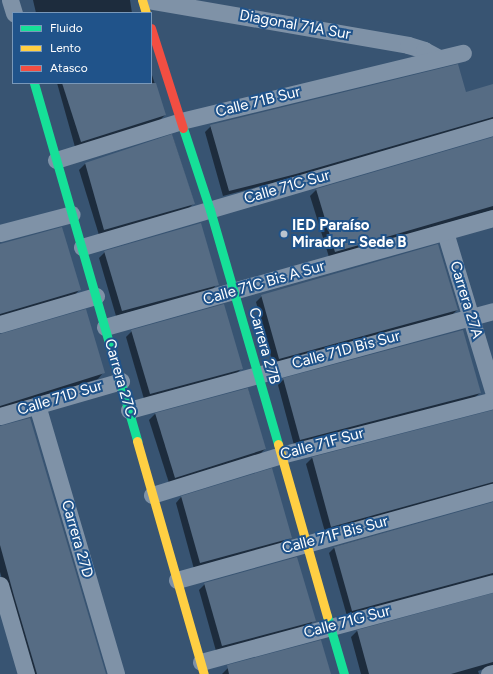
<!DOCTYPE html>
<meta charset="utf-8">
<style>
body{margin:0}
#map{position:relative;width:493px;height:674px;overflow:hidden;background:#385472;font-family:Figtree,sans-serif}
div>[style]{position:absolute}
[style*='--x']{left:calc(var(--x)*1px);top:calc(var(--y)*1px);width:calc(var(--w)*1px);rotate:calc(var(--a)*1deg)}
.shadow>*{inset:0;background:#0007}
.building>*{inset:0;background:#566c84}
.street>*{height:17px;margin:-8.5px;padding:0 8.5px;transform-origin:8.5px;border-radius:8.5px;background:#7f92a7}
.fast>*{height:9px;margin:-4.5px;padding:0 4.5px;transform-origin:4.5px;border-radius:4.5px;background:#16e098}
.slow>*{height:9px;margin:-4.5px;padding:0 4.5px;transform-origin:4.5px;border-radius:4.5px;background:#ffcf43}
.jam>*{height:9px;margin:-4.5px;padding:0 4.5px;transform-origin:4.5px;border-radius:4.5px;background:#f24e42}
.dots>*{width:11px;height:11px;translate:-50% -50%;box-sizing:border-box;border:2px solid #20538a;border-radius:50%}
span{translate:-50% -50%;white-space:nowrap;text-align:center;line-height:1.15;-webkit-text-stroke:4px #20538a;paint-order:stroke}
.street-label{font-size:15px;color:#fff}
.poi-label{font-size:15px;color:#fff;font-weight:700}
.left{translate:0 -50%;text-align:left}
.legend{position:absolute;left:12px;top:12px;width:140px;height:72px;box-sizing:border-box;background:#20538a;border:1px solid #7998b9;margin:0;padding:5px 7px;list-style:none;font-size:12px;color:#fff}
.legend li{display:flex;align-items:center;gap:8px;height:20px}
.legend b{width:20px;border:1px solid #7998b9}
</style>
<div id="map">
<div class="shadow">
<i style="clip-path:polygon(33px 0,130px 0,132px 13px,36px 13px)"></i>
<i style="clip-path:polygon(151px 72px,165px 115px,159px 121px,75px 147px,57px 83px,151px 83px)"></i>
<i style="clip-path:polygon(493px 85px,493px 125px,223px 196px,205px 132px,211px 126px,466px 93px)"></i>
<i style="clip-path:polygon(172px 135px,194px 203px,188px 209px,99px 235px,79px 170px,85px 164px)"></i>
<i style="clip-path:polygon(493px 138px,493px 210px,329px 257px,310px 196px,316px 190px)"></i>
<i style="clip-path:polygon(0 246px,79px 290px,74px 296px,0 317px)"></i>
<i style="clip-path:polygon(105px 252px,217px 284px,212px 290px,116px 316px,99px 258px)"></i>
<i style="clip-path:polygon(262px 296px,457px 310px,451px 316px,273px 364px,256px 302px)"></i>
<i style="clip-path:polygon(132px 331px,242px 368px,236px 374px,144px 399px,126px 337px)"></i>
<i style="clip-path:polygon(0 334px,3px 335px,103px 373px,98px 379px,0 409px)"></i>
<i style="clip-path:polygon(284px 379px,480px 393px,474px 398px,294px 445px,278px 385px)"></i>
<i style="clip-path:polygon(248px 389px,265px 449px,259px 455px,169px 483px,149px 420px,155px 414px)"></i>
<i style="clip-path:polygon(492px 412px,493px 490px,325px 532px,306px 464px,312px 458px)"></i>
<i style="clip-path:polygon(0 426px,105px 674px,30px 674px,0 572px)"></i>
<i style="clip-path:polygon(181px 497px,291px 537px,285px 543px,194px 569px,176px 503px)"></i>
<i style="clip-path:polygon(493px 503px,493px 581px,347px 616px,329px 553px,335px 547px)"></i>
<i style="clip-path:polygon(205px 584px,314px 620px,309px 626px,216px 651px,199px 590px)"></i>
<i style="clip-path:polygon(493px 594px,493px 671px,484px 669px,478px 671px,479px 674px,361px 674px,351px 637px,357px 631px)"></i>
<i style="clip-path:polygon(228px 668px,330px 674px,222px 674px)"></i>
</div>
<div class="building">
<i style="clip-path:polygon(458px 64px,466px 92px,493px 84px,493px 117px,296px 174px,229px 191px,210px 125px)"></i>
<i style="clip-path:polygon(62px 83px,156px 83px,166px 115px,81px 142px)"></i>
<i style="clip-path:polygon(172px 134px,195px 204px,104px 230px,85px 163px)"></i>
<i style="clip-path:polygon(493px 137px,493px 206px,335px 252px,316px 189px)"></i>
<i style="clip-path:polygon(201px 223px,219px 285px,122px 311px,104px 251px)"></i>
<i style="clip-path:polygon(62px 227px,81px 290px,0 314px,0 244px)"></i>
<i style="clip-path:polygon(438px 244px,458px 310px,279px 359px,261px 295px)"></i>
<i style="clip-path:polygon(224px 304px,243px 369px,150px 394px,131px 330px)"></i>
<i style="clip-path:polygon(86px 309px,105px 373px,0 406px,0 334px)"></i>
<i style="clip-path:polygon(463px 330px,481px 393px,300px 440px,283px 378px)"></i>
<i style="clip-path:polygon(248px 388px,266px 449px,175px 478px,155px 413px)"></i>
<i style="clip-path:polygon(493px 410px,493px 482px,331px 527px,312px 457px)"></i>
<i style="clip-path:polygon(30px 418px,106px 674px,37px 674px,14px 596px,0 545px,0 426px)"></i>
<i style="clip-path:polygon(272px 468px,292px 538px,200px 563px,181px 496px)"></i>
<i style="clip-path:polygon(493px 502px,493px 573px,352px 611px,334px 547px)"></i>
<i style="clip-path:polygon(297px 557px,316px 621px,222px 646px,204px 583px)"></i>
<i style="clip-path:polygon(493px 593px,493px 662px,451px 674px,369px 674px,357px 630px)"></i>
<i style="clip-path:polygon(321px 640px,331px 674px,229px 674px,227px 665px)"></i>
</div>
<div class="street">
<i style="--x:10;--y:0;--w:14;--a:73"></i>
<i style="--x:148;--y:0;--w:264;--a:9.8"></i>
<i style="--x:408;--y:45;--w:17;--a:17"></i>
<i style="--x:424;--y:50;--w:17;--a:28"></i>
<i style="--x:56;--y:160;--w:131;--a:-17.3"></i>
<i style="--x:181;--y:121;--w:290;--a:-13.6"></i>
<i style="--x:445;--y:232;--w:166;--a:73.2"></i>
<i style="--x:0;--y:233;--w:74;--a:-14.8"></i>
<i style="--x:82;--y:247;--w:428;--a:-16.3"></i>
<i style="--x:0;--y:324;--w:100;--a:-16.3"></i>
<i style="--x:105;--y:327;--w:403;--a:-15.7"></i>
<i style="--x:37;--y:405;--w:280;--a:73.6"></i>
<i style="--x:129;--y:410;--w:377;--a:-15.2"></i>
<i style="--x:0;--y:416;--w:126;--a:-16.1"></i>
<i style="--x:152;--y:495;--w:135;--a:-17.2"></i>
<i style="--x:281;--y:455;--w:219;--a:-14.5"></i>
<i style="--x:177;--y:580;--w:328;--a:-15.6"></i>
<i style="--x:0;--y:585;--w:93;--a:73.7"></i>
<i style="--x:201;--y:662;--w:302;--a:-15.1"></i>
<i style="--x:489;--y:674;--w:4;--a:-14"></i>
</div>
<div class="fast">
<i style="--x:34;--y:83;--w:373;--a:73.9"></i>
<i style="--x:183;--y:128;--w:86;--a:71.8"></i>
<i style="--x:210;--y:210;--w:244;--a:73.8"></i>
<i style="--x:327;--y:616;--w:60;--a:73.7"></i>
</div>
<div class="slow">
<i style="--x:142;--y:0;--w:14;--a:73"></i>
<i style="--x:137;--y:441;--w:242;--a:74"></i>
<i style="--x:278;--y:444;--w:179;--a:74.1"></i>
</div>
<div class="jam">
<i style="--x:151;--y:28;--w:105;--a:72.3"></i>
</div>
<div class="dots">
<i style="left:284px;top:234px;background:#b9c3ce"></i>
</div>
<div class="street-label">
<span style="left:295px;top:25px;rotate:10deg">Diagonal 71A Sur</span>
<span style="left:258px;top:102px;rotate:-14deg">Calle 71B Sur</span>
<span style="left:287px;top:187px;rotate:-16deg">Calle 71C Sur</span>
<span style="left:264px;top:283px;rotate:-16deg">Calle 71C Bis A Sur</span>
<span style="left:466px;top:300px;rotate:73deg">Carrera 27A</span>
<span style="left:264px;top:346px;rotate:74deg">Carrera 27B</span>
<span style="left:346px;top:350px;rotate:-15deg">Calle 71D Bis Sur</span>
<span style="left:120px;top:378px;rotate:74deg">Carrera 27C</span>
<span style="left:60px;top:398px;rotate:-17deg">Calle 71D Sur</span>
<span style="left:322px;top:444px;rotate:-15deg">Calle 71F Sur</span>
<span style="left:335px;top:535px;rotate:-15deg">Calle 71F Bis Sur</span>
<span style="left:77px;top:539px;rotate:74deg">Carrera 27D</span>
<span style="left:347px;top:622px;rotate:-15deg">Calle 71G Sur</span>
</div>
<div class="poi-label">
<span class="left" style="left:292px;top:234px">IED Paraíso<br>Mirador - Sede B</span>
</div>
<ul class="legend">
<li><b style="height:5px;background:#16e098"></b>Fluido</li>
<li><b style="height:5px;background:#ffcf43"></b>Lento</li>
<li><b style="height:5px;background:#f24e42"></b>Atasco</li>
</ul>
</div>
